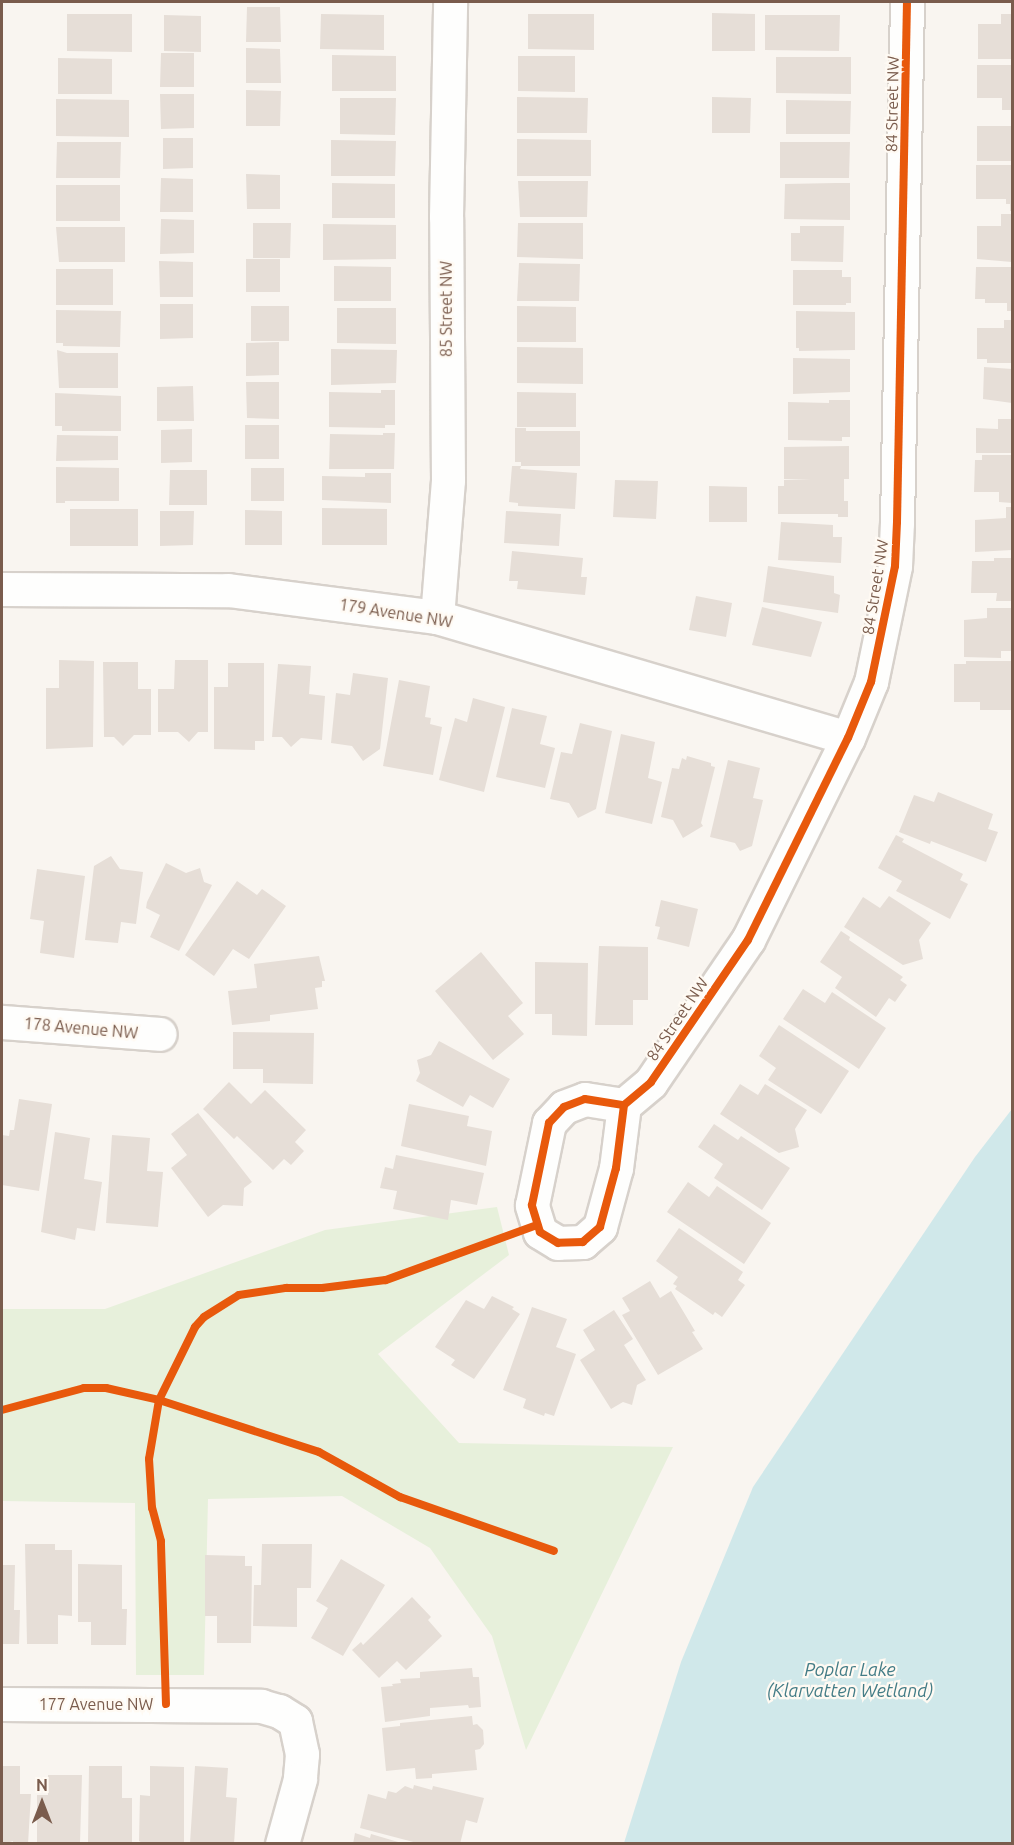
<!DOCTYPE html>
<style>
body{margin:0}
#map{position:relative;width:1014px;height:1845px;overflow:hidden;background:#f9f5f0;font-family:Ubuntu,sans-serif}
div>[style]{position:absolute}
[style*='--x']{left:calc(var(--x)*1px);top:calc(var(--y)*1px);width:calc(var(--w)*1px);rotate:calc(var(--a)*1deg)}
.green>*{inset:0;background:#e7f0db}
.water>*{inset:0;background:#d0e8ea}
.building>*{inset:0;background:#e6ded7}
.roads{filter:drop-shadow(2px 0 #d7d1cb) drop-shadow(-2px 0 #d7d1cb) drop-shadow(0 2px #d7d1cb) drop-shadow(0 -2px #d7d1cb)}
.minor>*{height:33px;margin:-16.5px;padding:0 16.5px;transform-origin:16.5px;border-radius:16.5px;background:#fefefd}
.cycleway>*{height:8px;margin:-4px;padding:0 4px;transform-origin:4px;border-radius:4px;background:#e8590c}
span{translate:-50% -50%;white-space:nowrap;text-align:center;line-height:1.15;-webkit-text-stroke:4.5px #fffaf3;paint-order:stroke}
.street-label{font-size:16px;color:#7a5c4d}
.water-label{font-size:18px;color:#437c86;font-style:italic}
.frame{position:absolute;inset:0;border:3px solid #7a5c4d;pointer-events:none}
.north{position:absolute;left:12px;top:1773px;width:60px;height:60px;-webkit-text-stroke:4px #fffaf3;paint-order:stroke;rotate:0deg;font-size:16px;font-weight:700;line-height:24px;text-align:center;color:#7a5c4d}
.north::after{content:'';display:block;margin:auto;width:21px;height:27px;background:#7a5c4d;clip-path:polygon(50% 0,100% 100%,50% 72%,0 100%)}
</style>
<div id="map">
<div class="green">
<i style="clip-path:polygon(497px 1207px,509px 1255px,378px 1354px,459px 1443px,673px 1447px,526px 1750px,492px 1636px,430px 1548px,342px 1496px,208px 1499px,204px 1675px,136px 1675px,135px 1503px,2px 1501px,2px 1309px,105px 1309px,325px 1230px)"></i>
</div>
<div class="water">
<i style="clip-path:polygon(1012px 1109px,1012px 1843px,624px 1843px,681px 1662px,753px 1487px,975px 1157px)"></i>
</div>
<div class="building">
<i style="clip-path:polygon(247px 7px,280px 7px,281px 42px,246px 42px)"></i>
<i style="clip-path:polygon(712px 13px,755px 14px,755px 51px,712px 51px)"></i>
<i style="clip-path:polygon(67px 14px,132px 14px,132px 52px,67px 51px)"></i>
<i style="clip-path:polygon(321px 14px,384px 15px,384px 50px,320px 49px)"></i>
<i style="clip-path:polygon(528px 14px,594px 14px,594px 50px,528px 49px)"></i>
<i style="clip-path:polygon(1001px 14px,1012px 14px,1012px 59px,978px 59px,978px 24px,1001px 24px)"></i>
<i style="clip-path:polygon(164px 15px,201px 16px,201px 52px,164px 51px)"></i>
<i style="clip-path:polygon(765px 15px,840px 15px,839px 51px,765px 50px)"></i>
<i style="clip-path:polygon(246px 48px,280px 49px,281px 83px,246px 83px)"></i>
<i style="clip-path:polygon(161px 53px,194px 53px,194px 87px,160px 87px)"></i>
<i style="clip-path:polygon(332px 55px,396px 56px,396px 91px,332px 91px)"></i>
<i style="clip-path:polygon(518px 56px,575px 56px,575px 92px,518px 91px)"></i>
<i style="clip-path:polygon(776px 57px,851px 57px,851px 94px,776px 93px)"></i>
<i style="clip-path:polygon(58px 58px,112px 59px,112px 94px,58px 94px)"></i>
<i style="clip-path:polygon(977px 65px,1012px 65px,1012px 110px,1002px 110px,1002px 98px,977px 98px)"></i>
<i style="clip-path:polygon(246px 90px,281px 91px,280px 126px,246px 126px)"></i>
<i style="clip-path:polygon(160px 94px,194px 94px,194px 128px,161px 129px)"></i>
<i style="clip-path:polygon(517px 97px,588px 98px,587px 133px,517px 133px)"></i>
<i style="clip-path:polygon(712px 97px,751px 98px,750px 133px,712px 133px)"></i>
<i style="clip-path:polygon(340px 98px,396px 98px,395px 135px,340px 134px)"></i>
<i style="clip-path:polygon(56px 99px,129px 100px,129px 137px,56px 136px)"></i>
<i style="clip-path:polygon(786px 100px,851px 101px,850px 134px,786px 134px)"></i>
<i style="clip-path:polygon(977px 126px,1012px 126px,1012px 161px,977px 161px)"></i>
<i style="clip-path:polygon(163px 138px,193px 138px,193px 168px,163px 169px)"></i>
<i style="clip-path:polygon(517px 139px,591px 140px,591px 176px,517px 176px)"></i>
<i style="clip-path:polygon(331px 140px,396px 141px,395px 176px,331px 176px)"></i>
<i style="clip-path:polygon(57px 142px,121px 142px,120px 178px,56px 178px)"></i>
<i style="clip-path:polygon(780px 142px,850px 142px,849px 178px,780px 178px)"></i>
<i style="clip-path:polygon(976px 165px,1012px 165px,1012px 211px,1010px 211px,1010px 204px,1006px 204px,1006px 199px,976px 199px)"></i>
<i style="clip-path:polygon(246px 174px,280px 175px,280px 209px,247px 209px)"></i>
<i style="clip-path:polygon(161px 178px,193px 179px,193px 212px,160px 212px)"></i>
<i style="clip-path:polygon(518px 181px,588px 181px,587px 217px,520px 217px)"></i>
<i style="clip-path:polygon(332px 183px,395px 184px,395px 218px,332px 218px)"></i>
<i style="clip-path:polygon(836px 183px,850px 183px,850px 220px,784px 219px,785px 184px)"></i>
<i style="clip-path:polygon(56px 185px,120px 185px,120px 221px,56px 221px)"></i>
<i style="clip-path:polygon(1001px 214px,1012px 214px,1012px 262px,977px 259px,977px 226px,1001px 226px)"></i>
<i style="clip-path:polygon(161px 219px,194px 220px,194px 253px,160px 254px)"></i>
<i style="clip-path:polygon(253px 223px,291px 223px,290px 258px,253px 258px)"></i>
<i style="clip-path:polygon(518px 223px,583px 223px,583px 259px,517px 257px)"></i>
<i style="clip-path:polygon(323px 224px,396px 225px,396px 259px,323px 260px)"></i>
<i style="clip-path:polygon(800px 226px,844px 226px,843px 262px,791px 261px,791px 233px,800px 233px)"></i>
<i style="clip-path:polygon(56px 227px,125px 227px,125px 262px,59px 262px)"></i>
<i style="clip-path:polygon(246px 259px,280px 259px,280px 292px,246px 292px)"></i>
<i style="clip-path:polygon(159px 261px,193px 262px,193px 297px,160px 297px)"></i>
<i style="clip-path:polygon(519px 263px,580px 264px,579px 301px,517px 301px)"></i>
<i style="clip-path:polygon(334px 266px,391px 267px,391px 301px,334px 301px)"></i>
<i style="clip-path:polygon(976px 267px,1012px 267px,1012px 311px,1007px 311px,1007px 303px,985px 303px,985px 299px,975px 299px)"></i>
<i style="clip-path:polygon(56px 269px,113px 269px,113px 305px,56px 305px)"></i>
<i style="clip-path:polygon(793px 270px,842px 270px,842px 277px,851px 277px,851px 303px,846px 303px,846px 305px,793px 305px)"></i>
<i style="clip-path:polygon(160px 304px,193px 304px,193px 338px,160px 339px)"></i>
<i style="clip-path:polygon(251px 306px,289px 306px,289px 341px,251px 341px)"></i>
<i style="clip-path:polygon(517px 306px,576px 307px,576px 342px,517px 342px)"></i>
<i style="clip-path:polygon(337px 308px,396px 308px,396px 344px,337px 343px)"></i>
<i style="clip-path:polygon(56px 310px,121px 311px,120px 347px,63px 346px,63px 343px,56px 343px)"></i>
<i style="clip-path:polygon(796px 311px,855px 312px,855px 350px,799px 351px,799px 348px,796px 348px)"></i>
<i style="clip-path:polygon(1004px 320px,1012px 320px,1012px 363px,987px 363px,987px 359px,977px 359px,977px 328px,1004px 328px)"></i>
<i style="clip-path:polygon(279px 342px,279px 375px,246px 376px,246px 343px)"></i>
<i style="clip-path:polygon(517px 347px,583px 348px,583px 384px,517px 383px)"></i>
<i style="clip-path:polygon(331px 349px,397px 350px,396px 383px,331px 385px)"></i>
<i style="clip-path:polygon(57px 350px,67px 353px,118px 353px,118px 388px,59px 388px)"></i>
<i style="clip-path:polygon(793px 358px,850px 359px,850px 392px,793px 394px)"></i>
<i style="clip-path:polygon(984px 367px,1012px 369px,1012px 403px,983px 399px)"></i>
<i style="clip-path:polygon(246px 382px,279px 382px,279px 419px,247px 418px)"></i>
<i style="clip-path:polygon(193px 386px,194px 421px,157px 421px,157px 387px)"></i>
<i style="clip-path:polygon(381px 390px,395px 390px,395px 425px,385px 425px,385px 428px,329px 427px,329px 392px,381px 393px)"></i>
<i style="clip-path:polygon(517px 392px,576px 393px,576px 427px,517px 427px)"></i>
<i style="clip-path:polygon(55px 393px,121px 396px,121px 431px,62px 431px,62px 426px,55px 426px)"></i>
<i style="clip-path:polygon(829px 400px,850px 400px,850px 437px,842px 437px,842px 441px,788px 440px,788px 402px,829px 403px)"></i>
<i style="clip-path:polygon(998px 419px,1012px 419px,1012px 453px,976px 453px,976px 428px,998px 429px)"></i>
<i style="clip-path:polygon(245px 425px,279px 425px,279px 459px,245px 459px)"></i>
<i style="clip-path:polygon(515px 428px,526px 428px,526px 431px,580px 431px,580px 466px,521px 466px,521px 462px,515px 462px)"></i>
<i style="clip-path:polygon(192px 429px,192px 462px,161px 463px,161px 430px)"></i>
<i style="clip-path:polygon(383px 433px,395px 433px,394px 469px,329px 469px,330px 434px,383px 435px)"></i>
<i style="clip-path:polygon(57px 435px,118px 436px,118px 460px,56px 461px)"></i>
<i style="clip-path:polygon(849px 446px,849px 479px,844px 479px,844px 501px,848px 501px,848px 517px,838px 517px,838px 514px,778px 514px,778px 486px,784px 486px,784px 480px,811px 480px,784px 479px,784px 447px)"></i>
<i style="clip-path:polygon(982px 455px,1012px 455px,1012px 503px,999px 502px,999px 492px,974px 492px,975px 460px,982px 460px)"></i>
<i style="clip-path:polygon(512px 466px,521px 466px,520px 469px,577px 473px,575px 509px,518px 506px,518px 503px,509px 502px)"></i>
<i style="clip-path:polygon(56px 467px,119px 468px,119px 501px,65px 501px,65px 503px,56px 503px)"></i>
<i style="clip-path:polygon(251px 468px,284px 468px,284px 501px,251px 501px)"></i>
<i style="clip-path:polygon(170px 470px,207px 470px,207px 505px,169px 505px)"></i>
<i style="clip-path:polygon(365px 473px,391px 473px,391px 503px,322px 500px,322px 476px,365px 477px)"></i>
<i style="clip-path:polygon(615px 480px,658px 481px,656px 519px,613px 517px)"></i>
<i style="clip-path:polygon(709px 486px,747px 487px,747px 522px,709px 522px)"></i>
<i style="clip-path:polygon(1006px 507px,1012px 507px,1012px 550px,975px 552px,975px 520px,1006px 518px)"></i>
<i style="clip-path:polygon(322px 508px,387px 509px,387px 545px,322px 545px)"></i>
<i style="clip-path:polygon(70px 509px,138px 509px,138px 546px,70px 546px)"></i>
<i style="clip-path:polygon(245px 510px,282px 511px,282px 545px,245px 545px)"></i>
<i style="clip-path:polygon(160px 511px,194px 511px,193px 545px,160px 546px)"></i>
<i style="clip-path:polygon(506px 511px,561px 514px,559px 546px,504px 543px)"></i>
<i style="clip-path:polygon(781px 522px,833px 525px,833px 537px,842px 537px,841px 563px,778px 560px)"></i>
<i style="clip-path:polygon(512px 551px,583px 558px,581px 577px,587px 577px,585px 595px,517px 589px,518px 581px,509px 581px)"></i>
<i style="clip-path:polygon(994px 558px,1012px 558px,1012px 601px,996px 601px,997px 593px,971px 593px,972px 561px,994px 561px)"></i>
<i style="clip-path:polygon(768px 566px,834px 576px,834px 593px,840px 595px,838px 613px,763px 602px)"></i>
<i style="clip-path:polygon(696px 596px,732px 603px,726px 637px,689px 630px)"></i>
<i style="clip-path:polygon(762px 607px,822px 622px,811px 657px,752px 645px)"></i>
<i style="clip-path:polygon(987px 608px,1012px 608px,1012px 651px,1001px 651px,1001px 658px,964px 657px,964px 620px,987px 618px)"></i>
<i style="clip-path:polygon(59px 660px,94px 661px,93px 747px,46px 749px,46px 688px,59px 688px)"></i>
<i style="clip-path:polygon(175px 660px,208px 660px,208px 732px,198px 732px,189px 742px,178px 732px,158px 732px,158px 689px,174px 689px)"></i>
<i style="clip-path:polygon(966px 661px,1012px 661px,1012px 710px,980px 710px,980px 702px,954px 702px,954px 664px,966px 664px)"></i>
<i style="clip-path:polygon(103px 662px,138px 662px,138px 689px,151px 689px,151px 735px,134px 735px,123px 746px,114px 737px,104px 737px)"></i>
<i style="clip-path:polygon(228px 663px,264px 663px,264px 741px,255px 741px,255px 750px,214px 749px,214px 687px,228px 687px)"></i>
<i style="clip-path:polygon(278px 664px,311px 666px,309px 694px,325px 696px,322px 740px,301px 738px,291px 747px,282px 737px,272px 737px)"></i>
<i style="clip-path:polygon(353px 673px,388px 678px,380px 749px,363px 761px,352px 746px,331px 743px,336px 693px,350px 695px)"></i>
<i style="clip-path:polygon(399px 680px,430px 686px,425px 717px,431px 718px,430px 724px,442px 727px,433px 775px,383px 766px)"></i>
<i style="clip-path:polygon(473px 698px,505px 707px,484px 792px,439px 780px,455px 718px,467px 722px)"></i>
<i style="clip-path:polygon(512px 708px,547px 716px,540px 744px,555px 748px,545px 788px,496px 777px)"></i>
<i style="clip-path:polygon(580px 723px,612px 731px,596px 809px,578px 818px,569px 803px,550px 799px,561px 752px,572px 754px)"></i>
<i style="clip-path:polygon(621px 734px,655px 742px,648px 778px,662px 782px,652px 824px,605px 813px)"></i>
<i style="clip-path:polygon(687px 756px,711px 763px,711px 766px,715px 767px,701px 823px,703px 826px,683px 838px,673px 820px,661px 817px,672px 768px,679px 769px,682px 758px,686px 760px)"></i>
<i style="clip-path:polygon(728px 760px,760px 768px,753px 798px,763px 800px,752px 846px,740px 851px,735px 843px,710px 837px)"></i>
<i style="clip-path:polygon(938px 792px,993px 814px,988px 829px,998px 832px,986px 862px,931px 841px,930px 844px,899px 832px,914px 795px,934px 802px)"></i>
<i style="clip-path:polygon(896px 835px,904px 839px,902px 842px,963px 874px,960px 880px,968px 884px,950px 919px,896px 891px,902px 881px,878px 868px)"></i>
<i style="clip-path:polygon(111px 856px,120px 869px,143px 872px,136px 924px,121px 922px,118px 943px,85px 940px,94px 866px)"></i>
<i style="clip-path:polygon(166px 863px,186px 873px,200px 868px,204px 882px,212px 885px,179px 951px,150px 937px,160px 915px,146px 908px,147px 902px)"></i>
<i style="clip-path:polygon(37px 869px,85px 876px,74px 958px,40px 953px,44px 921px,30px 919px)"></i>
<i style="clip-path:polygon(237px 881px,257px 895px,262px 889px,286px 906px,249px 959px,233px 949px,214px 976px,185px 955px)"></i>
<i style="clip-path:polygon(889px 896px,931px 923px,919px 940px,923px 959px,903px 965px,844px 927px,863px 897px,880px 908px)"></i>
<i style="clip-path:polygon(661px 900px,698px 909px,689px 947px,657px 939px,660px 927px,655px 926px)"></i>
<i style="clip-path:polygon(841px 931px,850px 937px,849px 940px,903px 977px,900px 980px,907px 985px,895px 1002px,889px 998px,876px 1017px,835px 988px,842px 977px,820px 962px)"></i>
<i style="clip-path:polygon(599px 946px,648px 947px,648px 1000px,633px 1000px,633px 1025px,595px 1025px)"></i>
<i style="clip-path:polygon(481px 952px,523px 1003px,508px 1016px,524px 1034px,493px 1060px,435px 991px)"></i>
<i style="clip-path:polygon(319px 956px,325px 981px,322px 981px,322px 987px,315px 988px,318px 1009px,270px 1015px,270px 1021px,232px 1025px,228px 991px,257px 988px,254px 964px)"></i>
<i style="clip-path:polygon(535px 962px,588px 963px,587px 1036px,552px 1035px,552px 1014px,535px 1014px)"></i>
<i style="clip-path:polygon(803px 989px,825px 1003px,832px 992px,886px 1028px,859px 1069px,783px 1019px)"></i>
<i style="clip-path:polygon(779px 1025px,849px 1071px,821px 1114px,768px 1080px,776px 1068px,759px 1056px)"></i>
<i style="clip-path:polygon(233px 1032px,314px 1033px,313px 1084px,263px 1083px,263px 1069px,233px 1069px)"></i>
<i style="clip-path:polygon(439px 1041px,510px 1079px,493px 1108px,470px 1095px,463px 1107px,416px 1081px,420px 1073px,417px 1060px,431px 1055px)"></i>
<i style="clip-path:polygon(229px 1082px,251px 1104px,265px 1090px,306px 1130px,295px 1142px,304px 1151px,291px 1165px,284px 1159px,273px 1170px,237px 1136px,234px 1139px,203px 1109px)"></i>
<i style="clip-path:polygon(740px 1084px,758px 1095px,765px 1084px,807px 1110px,795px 1129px,799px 1147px,779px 1153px,720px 1114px)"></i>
<i style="clip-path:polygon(19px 1099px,52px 1104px,39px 1191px,2px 1185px,2px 1135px,9px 1136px,10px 1130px,14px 1130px)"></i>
<i style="clip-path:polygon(409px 1104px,469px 1116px,467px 1126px,492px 1131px,486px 1166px,401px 1146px)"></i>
<i style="clip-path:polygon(198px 1113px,252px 1182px,244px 1188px,243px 1206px,223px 1205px,208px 1217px,171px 1168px,187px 1155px,171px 1134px)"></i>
<i style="clip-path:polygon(714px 1124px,738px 1140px,741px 1136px,790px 1168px,762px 1210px,714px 1178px,723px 1164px,698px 1147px)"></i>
<i style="clip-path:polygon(55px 1132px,90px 1138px,84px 1179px,102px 1182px,95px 1231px,77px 1228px,75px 1240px,41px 1232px)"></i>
<i style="clip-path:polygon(112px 1135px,150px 1138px,147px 1171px,163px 1172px,158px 1227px,106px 1223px)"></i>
<i style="clip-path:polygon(396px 1155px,484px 1173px,477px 1205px,451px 1200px,448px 1220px,393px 1209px,397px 1191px,380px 1188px,385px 1167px,393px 1169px)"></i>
<i style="clip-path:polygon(688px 1182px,709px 1197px,717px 1186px,771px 1223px,744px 1264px,667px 1212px)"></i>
<i style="clip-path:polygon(679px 1228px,743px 1272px,738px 1280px,745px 1285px,722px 1317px,715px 1312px,713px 1315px,675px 1289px,677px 1286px,673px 1284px,678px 1277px,656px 1261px)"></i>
<i style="clip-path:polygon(650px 1281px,660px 1298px,671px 1291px,695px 1331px,692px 1332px,703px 1349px,658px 1375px,622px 1315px,630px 1311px,622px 1298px)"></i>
<i style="clip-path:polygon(492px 1296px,514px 1307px,512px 1309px,520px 1314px,474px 1379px,451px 1365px,455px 1360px,435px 1347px,466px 1300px,484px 1309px)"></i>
<i style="clip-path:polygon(532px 1307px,567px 1319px,556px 1347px,576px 1354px,554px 1416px,545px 1413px,544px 1416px,523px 1408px,526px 1399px,503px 1390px)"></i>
<i style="clip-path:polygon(614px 1310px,633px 1339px,624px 1345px,646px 1380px,637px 1385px,632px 1405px,623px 1402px,611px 1409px,580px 1360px,595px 1350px,583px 1330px)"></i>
<i style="clip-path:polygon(25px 1544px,55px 1544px,55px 1550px,72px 1550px,72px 1616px,58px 1615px,58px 1644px,27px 1644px)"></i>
<i style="clip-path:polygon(262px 1544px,312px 1544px,311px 1588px,297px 1588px,297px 1627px,253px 1626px,254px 1585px,261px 1585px)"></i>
<i style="clip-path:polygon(205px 1555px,245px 1556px,245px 1566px,252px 1566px,251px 1643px,217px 1643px,217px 1616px,205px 1616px)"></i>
<i style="clip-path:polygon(341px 1559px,385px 1585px,343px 1656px,311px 1638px,328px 1608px,316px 1601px)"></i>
<i style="clip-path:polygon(78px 1564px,122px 1565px,122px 1609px,127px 1609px,126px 1645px,91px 1645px,91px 1622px,78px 1622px)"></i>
<i style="clip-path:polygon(2px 1565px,15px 1565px,14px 1610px,20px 1610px,19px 1644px,2px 1644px)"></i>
<i style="clip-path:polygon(412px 1597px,431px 1617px,428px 1620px,442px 1636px,406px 1670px,397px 1661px,379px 1678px,352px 1650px,361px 1642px,363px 1645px)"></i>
<i style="clip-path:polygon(472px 1668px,473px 1677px,479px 1677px,481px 1707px,469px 1708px,468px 1705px,430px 1708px,430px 1716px,385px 1722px,381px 1687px,393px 1686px,392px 1684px,401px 1683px,400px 1679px,420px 1678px,420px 1672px)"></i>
<i style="clip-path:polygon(472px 1716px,473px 1725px,477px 1724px,483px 1730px,484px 1744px,480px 1749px,475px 1750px,477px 1770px,432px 1774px,432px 1778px,416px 1779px,415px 1768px,386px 1771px,382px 1728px,400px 1726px,400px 1723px)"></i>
<i style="clip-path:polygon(2px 1766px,20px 1766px,20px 1794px,31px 1794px,28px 1844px,13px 1844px,13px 1841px,2px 1844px)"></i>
<i style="clip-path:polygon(89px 1766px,122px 1766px,122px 1798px,132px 1798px,132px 1842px,88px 1842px)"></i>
<i style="clip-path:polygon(150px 1766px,184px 1767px,184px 1842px,144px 1844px,139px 1841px,140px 1795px,150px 1796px)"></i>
<i style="clip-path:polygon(195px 1766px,228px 1768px,226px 1797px,237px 1798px,234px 1844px,190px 1843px)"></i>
<i style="clip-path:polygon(48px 1775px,82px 1775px,80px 1843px,37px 1843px,37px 1795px,48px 1795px)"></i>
<i style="clip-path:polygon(414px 1785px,432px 1790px,433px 1786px,484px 1798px,477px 1823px,466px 1820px,460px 1844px,421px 1844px,360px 1828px,368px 1794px,386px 1799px,388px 1791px,396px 1793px,405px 1786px,413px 1789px)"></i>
<i style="clip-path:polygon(355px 1833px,370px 1838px,371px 1834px,405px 1844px,353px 1844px)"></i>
</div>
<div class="roads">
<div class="minor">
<i style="--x:2;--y:589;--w:226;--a:0.3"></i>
<i style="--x:228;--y:590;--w:211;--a:7.4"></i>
<i style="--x:437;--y:617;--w:428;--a:16.4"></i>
<i style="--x:437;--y:617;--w:137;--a:-85.4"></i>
<i style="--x:448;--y:480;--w:263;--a:-90.4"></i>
<i style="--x:446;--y:217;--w:215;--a:-88.9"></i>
<i style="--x:2;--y:1022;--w:158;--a:4.3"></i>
<i style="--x:624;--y:1105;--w:64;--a:97.2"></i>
<i style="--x:616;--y:1168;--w:61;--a:105.2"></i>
<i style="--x:600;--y:1227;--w:23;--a:139"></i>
<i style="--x:583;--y:1242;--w:25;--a:178"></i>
<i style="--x:558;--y:1243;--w:21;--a:-149"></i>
<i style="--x:540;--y:1232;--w:28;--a:-107"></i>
<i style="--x:532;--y:1205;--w:84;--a:-78.3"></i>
<i style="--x:549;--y:1123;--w:22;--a:-47"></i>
<i style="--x:564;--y:1107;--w:22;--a:-21"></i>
<i style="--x:585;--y:1099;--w:39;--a:9"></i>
<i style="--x:624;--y:1105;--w:35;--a:-40"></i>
<i style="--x:651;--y:1082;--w:172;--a:-55.7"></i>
<i style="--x:748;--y:940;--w:225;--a:-63.7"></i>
<i style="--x:848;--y:738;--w:61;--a:-67.7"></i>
<i style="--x:871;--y:682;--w:118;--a:-78.3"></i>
<i style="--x:895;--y:566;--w:44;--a:-87.4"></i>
<i style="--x:897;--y:522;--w:520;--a:-88.9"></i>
<i style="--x:2;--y:1704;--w:259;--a:0.4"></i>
<i style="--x:261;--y:1706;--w:19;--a:16"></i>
<i style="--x:279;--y:1711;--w:19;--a:32"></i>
<i style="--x:295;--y:1721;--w:34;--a:78"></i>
<i style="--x:302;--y:1754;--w:25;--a:95"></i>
<i style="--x:300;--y:1779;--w:67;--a:105.5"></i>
</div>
</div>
<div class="cycleway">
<i style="--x:624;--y:1105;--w:64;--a:97.2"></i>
<i style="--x:616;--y:1168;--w:61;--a:105.2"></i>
<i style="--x:600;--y:1227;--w:23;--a:139"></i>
<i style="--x:583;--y:1242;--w:25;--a:178"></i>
<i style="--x:558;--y:1243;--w:21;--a:-149"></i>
<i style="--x:540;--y:1232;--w:28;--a:-107"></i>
<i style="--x:532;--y:1205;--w:84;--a:-78.3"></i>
<i style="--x:549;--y:1123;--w:22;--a:-47"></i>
<i style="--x:564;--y:1107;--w:22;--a:-21"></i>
<i style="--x:585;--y:1099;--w:39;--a:9"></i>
<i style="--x:624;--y:1105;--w:35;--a:-40"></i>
<i style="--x:651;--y:1082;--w:172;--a:-55.7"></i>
<i style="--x:748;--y:940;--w:225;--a:-63.7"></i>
<i style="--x:848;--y:738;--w:61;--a:-67.7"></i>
<i style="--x:871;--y:682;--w:118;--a:-78.3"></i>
<i style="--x:895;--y:566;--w:44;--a:-87.4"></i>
<i style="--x:897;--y:522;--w:520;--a:-88.9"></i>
<i style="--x:2;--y:1410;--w:85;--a:-15"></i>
<i style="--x:84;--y:1388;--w:22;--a:0"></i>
<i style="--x:106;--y:1388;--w:54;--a:12.8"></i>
<i style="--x:159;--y:1400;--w:168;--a:18"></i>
<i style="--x:319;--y:1452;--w:93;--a:29.1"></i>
<i style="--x:400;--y:1497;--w:163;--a:19.3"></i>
<i style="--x:166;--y:1704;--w:163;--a:-91.8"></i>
<i style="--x:161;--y:1541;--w:34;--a:-105"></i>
<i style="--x:152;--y:1508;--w:49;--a:-93.5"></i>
<i style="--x:149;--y:1459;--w:60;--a:-80.4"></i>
<i style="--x:159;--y:1400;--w:81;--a:-63.7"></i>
<i style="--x:195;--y:1327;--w:13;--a:-48"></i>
<i style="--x:204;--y:1317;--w:41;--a:-32.2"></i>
<i style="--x:239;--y:1295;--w:48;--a:-8.5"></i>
<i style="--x:286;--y:1288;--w:36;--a:0"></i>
<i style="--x:322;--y:1288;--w:64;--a:-7.1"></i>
<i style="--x:386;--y:1280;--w:161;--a:-20"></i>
</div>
<div class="street-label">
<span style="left:892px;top:104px;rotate:-89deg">84 Street NW</span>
<span style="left:446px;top:309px;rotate:-90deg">85 Street NW</span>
<span style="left:875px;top:587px;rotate:-81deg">84 Street NW</span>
<span style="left:396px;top:613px;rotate:9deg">179 Avenue NW</span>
<span style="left:677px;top:1019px;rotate:-56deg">84 Street NW</span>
<span style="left:81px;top:1028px;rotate:5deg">178 Avenue NW</span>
<span style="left:96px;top:1704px">177 Avenue NW</span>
</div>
<div class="water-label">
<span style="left:850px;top:1680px">Poplar Lake<br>(Klarvatten Wetland)</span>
</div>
<div class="frame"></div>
<div class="north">N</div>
</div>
